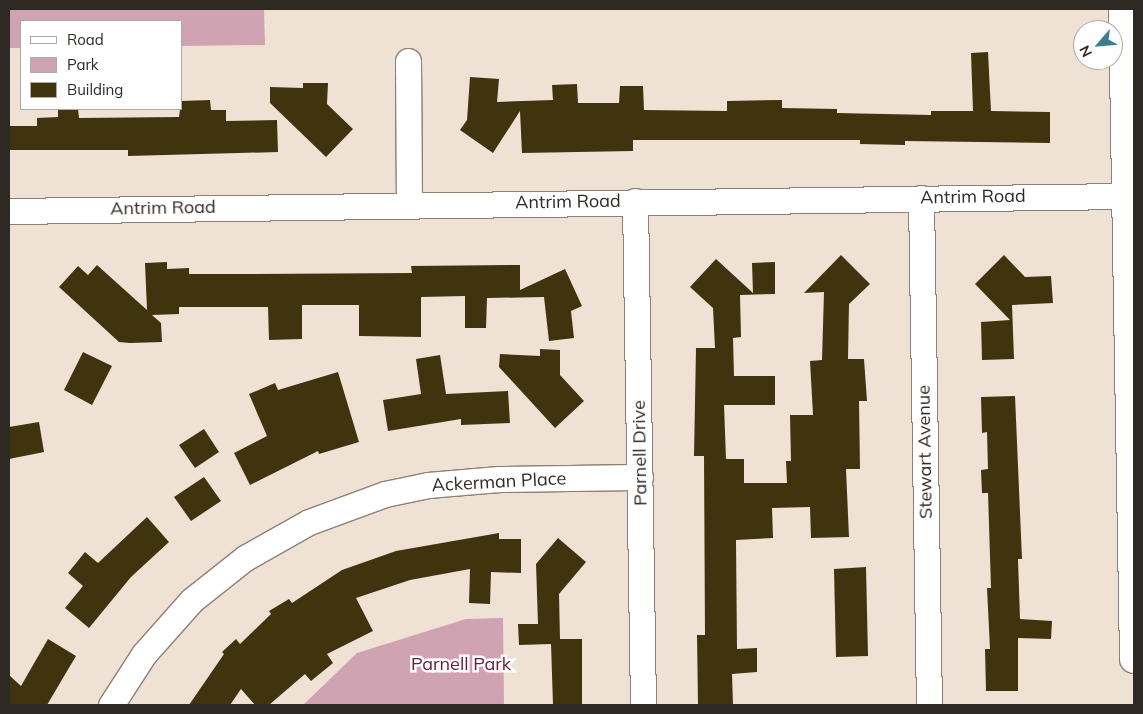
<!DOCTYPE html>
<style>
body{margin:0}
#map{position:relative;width:1143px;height:714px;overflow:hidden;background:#f0e1d5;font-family:Mulish,sans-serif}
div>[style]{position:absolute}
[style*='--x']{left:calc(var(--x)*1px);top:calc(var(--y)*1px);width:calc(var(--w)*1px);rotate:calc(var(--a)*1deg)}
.green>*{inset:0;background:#d0a3b2}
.building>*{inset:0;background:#40340e}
.roads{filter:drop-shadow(1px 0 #8e8075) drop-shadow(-1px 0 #8e8075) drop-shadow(0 1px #8e8075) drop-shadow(0 -1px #8e8075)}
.minor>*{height:25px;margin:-12.5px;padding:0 12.5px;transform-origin:12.5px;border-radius:12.5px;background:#fff}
.secondary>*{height:28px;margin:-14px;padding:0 14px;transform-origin:14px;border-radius:14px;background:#fff}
span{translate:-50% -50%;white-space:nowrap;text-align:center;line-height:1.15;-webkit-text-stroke:5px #fff;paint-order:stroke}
.street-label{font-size:18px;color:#2f2924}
.park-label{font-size:18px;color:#62203c}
.frame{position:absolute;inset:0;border:10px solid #2f2924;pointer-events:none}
.legend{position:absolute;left:20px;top:20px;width:162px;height:90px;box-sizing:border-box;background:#fff;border:1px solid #aca9a7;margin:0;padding:6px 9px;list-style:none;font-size:15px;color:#2f2924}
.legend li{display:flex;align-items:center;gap:10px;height:25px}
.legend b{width:25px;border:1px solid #aca9a7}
.north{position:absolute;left:1073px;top:20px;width:50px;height:50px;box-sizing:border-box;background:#fff;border:1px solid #aca9a7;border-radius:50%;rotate:243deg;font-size:14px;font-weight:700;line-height:20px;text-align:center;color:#2f2924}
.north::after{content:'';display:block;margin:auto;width:18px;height:22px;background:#3c7e90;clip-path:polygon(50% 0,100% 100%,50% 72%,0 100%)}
</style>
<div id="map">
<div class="green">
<i style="clip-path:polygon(9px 9px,264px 9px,265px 45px,181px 46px,181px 21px,21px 21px,21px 48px,9px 48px)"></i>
<i style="clip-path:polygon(503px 618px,504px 705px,303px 705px,357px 653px,466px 619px)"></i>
</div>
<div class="building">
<i style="clip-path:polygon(988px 52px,991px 111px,1050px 112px,1050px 143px,905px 141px,905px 145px,860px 144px,860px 140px,633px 140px,633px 151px,522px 153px,520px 111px,493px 153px,460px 130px,467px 120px,470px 77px,499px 79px,497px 102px,553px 100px,552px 85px,577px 84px,578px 103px,619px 103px,620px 86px,643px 86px,644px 110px,727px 111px,727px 101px,782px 100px,782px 108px,837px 109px,837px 113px,931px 115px,931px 111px,973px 111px,971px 53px)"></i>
<i style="clip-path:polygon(303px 83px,328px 83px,327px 104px,353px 129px,326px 157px,270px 103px,270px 87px,303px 88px)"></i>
<i style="clip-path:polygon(210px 100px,211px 110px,226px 110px,226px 121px,277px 120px,278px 152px,128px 156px,128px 150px,9px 150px,9px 126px,37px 126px,37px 118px,58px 117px,58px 109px,78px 109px,79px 118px,179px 117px,181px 101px)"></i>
<i style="clip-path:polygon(841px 255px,870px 284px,849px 304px,848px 359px,864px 359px,867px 401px,859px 401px,860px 469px,846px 469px,849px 537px,811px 538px,810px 507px,772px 508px,773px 538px,736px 540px,737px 649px,757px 648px,757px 672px,732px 674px,733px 705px,698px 705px,697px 635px,705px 635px,704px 456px,694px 456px,696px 348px,715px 348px,713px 308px,690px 287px,716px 259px,753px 293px,752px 263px,775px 262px,775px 294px,740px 295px,741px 337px,733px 338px,734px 376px,775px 376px,775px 405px,724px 405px,726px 459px,744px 459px,744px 483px,787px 483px,786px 461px,791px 461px,790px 415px,813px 415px,810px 361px,822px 360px,824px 292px,804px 293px)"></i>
<i style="clip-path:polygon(1004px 255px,1025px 277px,1051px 276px,1053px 303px,1012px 305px,1014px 359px,982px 360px,981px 322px,1010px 320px,975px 284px)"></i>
<i style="clip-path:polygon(167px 262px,167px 269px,189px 268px,189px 274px,254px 274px,412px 273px,411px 266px,520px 265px,520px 290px,565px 269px,582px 306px,571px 311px,574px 338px,549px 341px,544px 297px,487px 298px,486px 328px,465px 328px,465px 296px,421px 297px,421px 337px,359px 336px,359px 305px,302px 305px,302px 339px,269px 340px,268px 307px,179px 307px,179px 314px,152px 315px,161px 323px,162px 342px,130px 343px,119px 342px,59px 287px,78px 266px,88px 275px,97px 265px,147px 310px,145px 263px)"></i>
<i style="clip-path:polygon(540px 349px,560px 350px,560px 375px,584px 401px,555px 428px,499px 367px,500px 354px,540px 356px)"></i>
<i style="clip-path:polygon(83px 352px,112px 366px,92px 405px,64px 390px)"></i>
<i style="clip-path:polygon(440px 355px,446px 394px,508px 391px,510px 423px,461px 425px,461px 419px,388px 431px,383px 400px,421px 394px,416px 359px)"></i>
<i style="clip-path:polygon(338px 372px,359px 442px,319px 454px,318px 451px,250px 485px,234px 453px,267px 436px,249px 394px,275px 383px,278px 390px)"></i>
<i style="clip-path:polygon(1015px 396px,1022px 559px,1018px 559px,1020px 619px,1052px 621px,1051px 639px,1018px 638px,1018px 691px,986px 691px,985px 649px,990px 649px,987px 588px,991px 588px,988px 493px,982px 493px,981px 470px,988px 469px,987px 432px,982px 433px,981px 397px)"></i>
<i style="clip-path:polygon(39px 422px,44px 452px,9px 459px,9px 427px)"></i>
<i style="clip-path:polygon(204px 429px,219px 452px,195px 468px,179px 445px)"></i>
<i style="clip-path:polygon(204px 477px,221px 501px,191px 521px,174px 497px)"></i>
<i style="clip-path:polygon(147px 517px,169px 542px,131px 577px,89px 628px,65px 608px,83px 586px,68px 573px,85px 552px,98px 563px)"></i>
<i style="clip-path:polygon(499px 533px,499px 539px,521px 539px,521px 573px,491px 572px,490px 604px,469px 603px,470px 569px,410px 580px,356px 598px,373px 631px,327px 654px,333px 663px,311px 681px,305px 674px,269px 705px,255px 705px,241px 689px,230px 705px,189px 705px,224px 654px,222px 652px,236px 639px,240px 644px,271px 614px,269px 611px,289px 599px,292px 603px,342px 570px,396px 551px)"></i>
<i style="clip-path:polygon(558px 538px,586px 562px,559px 594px,560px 639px,582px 639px,582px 705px,553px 705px,551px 644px,519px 645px,518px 624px,538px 624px,536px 564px)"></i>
<i style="clip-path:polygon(866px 567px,868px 656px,836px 657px,834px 569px)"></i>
<i style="clip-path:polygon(48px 639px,76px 656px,47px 705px,9px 705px,9px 675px,21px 686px)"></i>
</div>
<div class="roads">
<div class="minor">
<i style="--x:408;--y:61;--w:144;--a:89.6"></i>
<i style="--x:921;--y:198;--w:507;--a:89.1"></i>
<i style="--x:635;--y:201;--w:504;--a:89.09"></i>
<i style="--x:9;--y:211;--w:1118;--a:-0.77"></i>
<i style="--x:111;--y:705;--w:61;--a:-57.1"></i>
<i style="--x:144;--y:654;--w:72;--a:-48.4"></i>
<i style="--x:192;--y:600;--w:68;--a:-38.4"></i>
<i style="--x:245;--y:558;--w:73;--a:-29.4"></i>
<i style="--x:309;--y:522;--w:81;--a:-20.2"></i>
<i style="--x:385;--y:494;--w:44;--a:-11.8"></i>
<i style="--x:428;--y:485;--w:71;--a:-4.8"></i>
<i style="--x:499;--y:479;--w:141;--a:-0.8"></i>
</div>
<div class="secondary">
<i style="--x:1123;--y:9;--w:650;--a:89.03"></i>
</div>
</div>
<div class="street-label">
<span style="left:973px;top:197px;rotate:-1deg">Antrim Road</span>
<span style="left:568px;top:202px;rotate:-1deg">Antrim Road</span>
<span style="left:163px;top:208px;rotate:-1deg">Antrim Road</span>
<span style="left:925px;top:452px;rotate:-91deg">Stewart Avenue</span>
<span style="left:640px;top:453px;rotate:-91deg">Parnell Drive</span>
<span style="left:499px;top:482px;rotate:-3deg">Ackerman Place</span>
</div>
<div class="park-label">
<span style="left:461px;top:664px">Parnell Park</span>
</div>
<div class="frame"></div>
<ul class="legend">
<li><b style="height:6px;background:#fff"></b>Road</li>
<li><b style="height:14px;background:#d0a3b2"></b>Park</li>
<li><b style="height:14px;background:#40340e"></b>Building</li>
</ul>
<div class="north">N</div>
</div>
